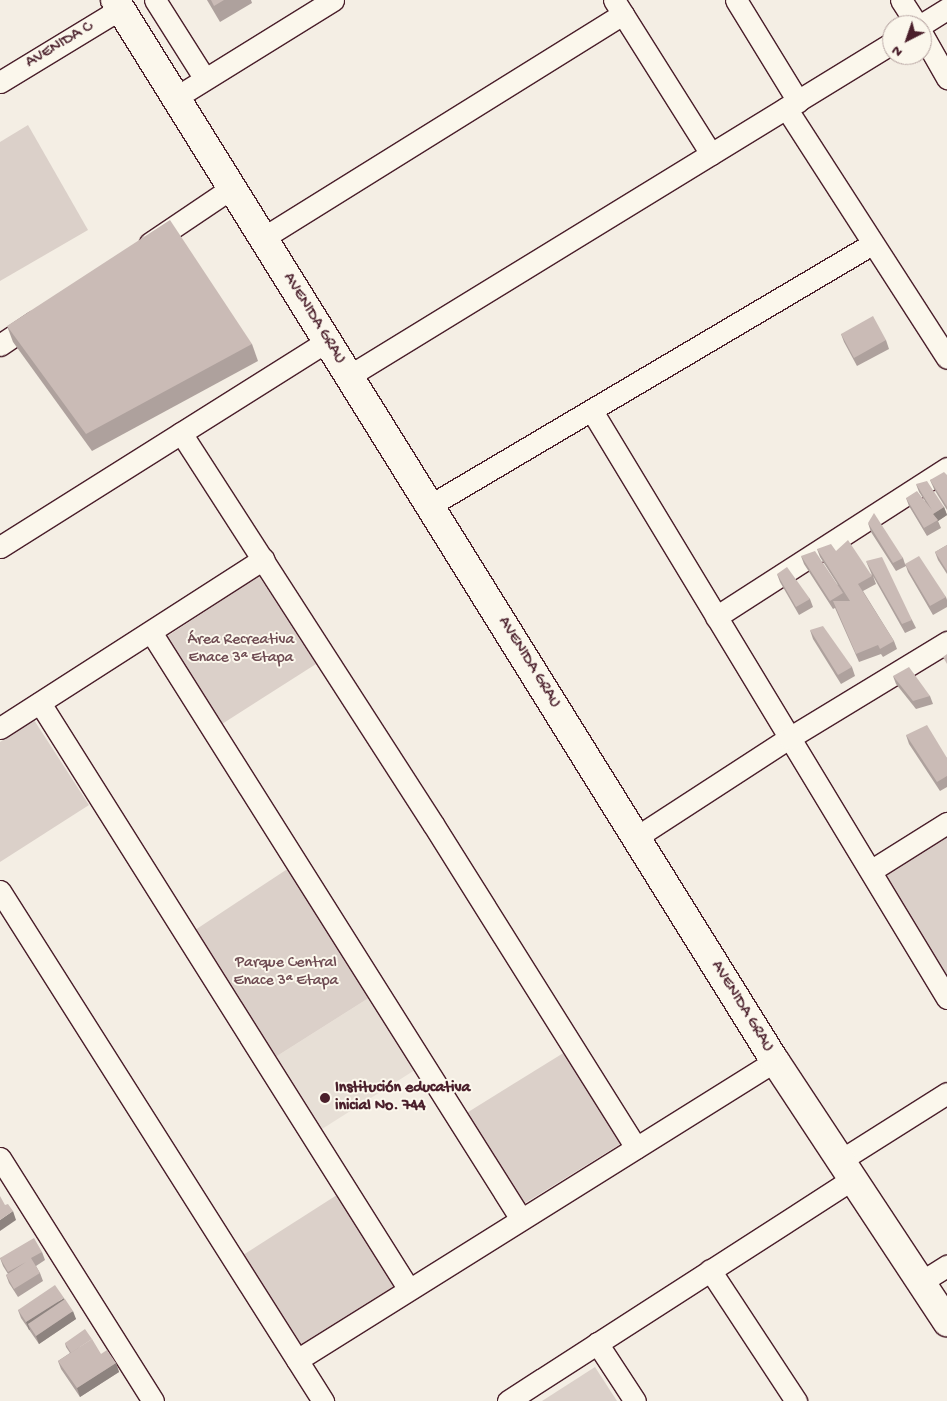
<!DOCTYPE html>
<meta charset="utf-8">
<style>
body{margin:0}
#map{position:relative;width:947px;height:1401px;overflow:hidden;background:#f4eee4;font-family:"Gochi Hand",sans-serif}
div>[style]{position:absolute}
[style*='--x']{left:calc(var(--x)*1px);top:calc(var(--y)*1px);width:calc(var(--w)*1px);rotate:calc(var(--a)*1deg)}
.built>*{inset:0;background:#e7dfd6}
.green>*{inset:0;background:#dbd0c9}
.roads{filter:drop-shadow(1px 0 #4a1f2b) drop-shadow(-1px 0 #4a1f2b) drop-shadow(0 1px #4a1f2b) drop-shadow(0 -1px #4a1f2b)}
.minor>*{height:21px;margin:-10.5px;padding:0 10.5px;transform-origin:10.5px;border-radius:10.5px;background:#fbf7ec}
.primary>*{height:28px;margin:-14px;padding:0 14px;transform-origin:14px;border-radius:14px;background:#fbf7ec}
.wall>*{inset:0;background:#aea19d}
.shaded-wall>*{inset:0;background:#8d837f}
.building>*{inset:0;background:#cabbb6}
.dots>*{width:14px;height:14px;translate:-50% -50%;box-sizing:border-box;border:2px solid #fbf7ec;border-radius:50%}
span{translate:-50% -50%;white-space:nowrap;text-align:center;line-height:1.15;-webkit-text-stroke:4px #fbf7ec;paint-order:stroke}
.street-label{font-size:16px;color:#4a1f2b}
.park-label{font-size:16px;color:#6e4b52}
.poi-label{font-size:16px;color:#4a1f2b;font-weight:700}
.left{translate:0 -50%;text-align:left}
.north{position:absolute;left:882px;top:15px;width:50px;height:50px;box-sizing:border-box;background:#fbf7ec;border:1px solid #b4a19f;border-radius:50%;rotate:221deg;font-size:14px;font-weight:700;line-height:20px;text-align:center;color:#4a1f2b}
.north::after{content:'';display:block;margin:auto;width:18px;height:22px;background:#4a1f2b;clip-path:polygon(50% 0,100% 100%,50% 72%,0 100%)}
</style>
<div id="map">
<div class="built">
<i style="clip-path:polygon(375px 994px,418px 1068px,311px 1136px,266px 1063px)"></i>
</div>
<div class="green">
<i style="clip-path:polygon(28px 125px,88px 230px,0 281px,0 142px)"></i>
<i style="clip-path:polygon(259px 576px,316px 664px,222px 724px,166px 637px)"></i>
<i style="clip-path:polygon(34px 720px,89px 805px,0 862px,0 742px)"></i>
<i style="clip-path:polygon(947px 825px,947px 983px,879px 866px)"></i>
<i style="clip-path:polygon(292px 866px,375px 994px,266px 1063px,189px 934px)"></i>
<i style="clip-path:polygon(565px 1052px,622px 1143px,522px 1205px,465px 1114px)"></i>
<i style="clip-path:polygon(340px 1193px,400px 1286px,300px 1350px,240px 1257px)"></i>
<i style="clip-path:polygon(595px 1367px,617px 1401px,542px 1401px)"></i>
</div>
<div class="roads">
<div class="minor">
<i style="--x:155;--y:0;--w:93;--a:57.7"></i>
<i style="--x:614;--y:0;--w:182;--a:57.8"></i>
<i style="--x:736;--y:0;--w:119;--a:58.5"></i>
<i style="--x:901;--y:0;--w:30;--a:57"></i>
<i style="--x:921;--y:25;--w:31;--a:-32"></i>
<i style="--x:922;--y:34;--w:51;--a:60.4"></i>
<i style="--x:0;--y:82;--w:140;--a:-31.3"></i>
<i style="--x:175;--y:98;--w:186;--a:-31.8"></i>
<i style="--x:786;--y:108;--w:297;--a:57.2"></i>
<i style="--x:263;--y:238;--w:424;--a:-31.9"></i>
<i style="--x:150;--y:243;--w:100;--a:-34"></i>
<i style="--x:0;--y:345;--w:41;--a:-34.1"></i>
<i style="--x:349;--y:376;--w:637;--a:-31.52"></i>
<i style="--x:592;--y:411;--w:686;--a:58.84"></i>
<i style="--x:181;--y:433;--w:465;--a:57.2"></i>
<i style="--x:433;--y:824;--w:382;--a:57.9"></i>
<i style="--x:429;--y:506;--w:515;--a:-30.6"></i>
<i style="--x:0;--y:547;--w:386;--a:-32.2"></i>
<i style="--x:716;--y:617;--w:275;--a:-32.8"></i>
<i style="--x:151;--y:632;--w:694;--a:57.78"></i>
<i style="--x:40;--y:703;--w:691;--a:57.83"></i>
<i style="--x:0;--y:728;--w:313;--a:-32.7"></i>
<i style="--x:635;--y:838;--w:184;--a:-33"></i>
<i style="--x:789;--y:738;--w:185;--a:-31.3"></i>
<i style="--x:872;--y:870;--w:89;--a:-32.1"></i>
<i style="--x:0;--y:891;--w:604;--a:57.65"></i>
<i style="--x:0;--y:1158;--w:287;--a:57.8"></i>
<i style="--x:841;--y:1160;--w:125;--a:-32.3"></i>
<i style="--x:710;--y:1270;--w:157;--a:56.7"></i>
<i style="--x:921;--y:1282;--w:31;--a:-32"></i>
<i style="--x:597;--y:1343;--w:69;--a:56.8"></i>
<i style="--x:297;--y:1360;--w:564;--a:-32.03"></i>
<i style="--x:508;--y:1401;--w:410;--a:-32.8"></i>
</div>
<div class="primary">
<i style="--x:115;--y:0;--w:1250;--a:58.12"></i>
<i style="--x:775;--y:1061;--w:313;--a:56.6"></i>
</div>
</div>
<div class="wall">
<i style="clip-path:polygon(207px 0,251px 0,252px 3px,220px 22px)"></i>
<i style="clip-path:polygon(7px 326px,252px 344px,258px 361px,92px 451px,13px 342px)"></i>
<i style="clip-path:polygon(841px 334px,886px 340px,889px 349px,857px 366px,844px 342px)"></i>
<i style="clip-path:polygon(947px 475px,947px 510px,934px 489px,930px 480px)"></i>
<i style="clip-path:polygon(916px 484px,944px 507px,947px 515px,938px 521px,941px 528px,927px 536px,909px 506px,906px 498px,925px 501px,919px 492px)"></i>
<i style="clip-path:polygon(868px 523px,903px 558px,905px 564px,946px 597px,947px 600px,947px 607px,933px 615px,908px 572px,906px 566px,896px 571px,871px 532px)"></i>
<i style="clip-path:polygon(947px 545px,947px 574px,938px 560px,935px 552px)"></i>
<i style="clip-path:polygon(817px 549px,836px 551px,872px 575px,866px 561px,912px 620px,916px 628px,905px 633px,873px 576px,876px 584px,863px 591px,894px 641px,897px 649px,883px 657px,881px 654px,859px 662px,835px 608px,833px 609px,804px 564px,801px 556px,838px 585px,820px 557px)"></i>
<i style="clip-path:polygon(777px 574px,810px 599px,813px 607px,799px 615px,780px 582px)"></i>
<i style="clip-path:polygon(810px 630px,852px 667px,855px 676px,841px 684px,813px 639px)"></i>
<i style="clip-path:polygon(893px 676px,930px 696px,933px 704px,916px 709px,896px 684px)"></i>
<i style="clip-path:polygon(906px 735px,947px 758px,947px 787px,940px 791px,909px 744px)"></i>
<i style="clip-path:polygon(42px 1252px,45px 1260px,36px 1266px,40px 1273px,43px 1281px,18px 1297px,9px 1283px,6px 1275px,8px 1274px,3px 1266px,0 1258px)"></i>
<i style="clip-path:polygon(64px 1300px,76px 1319px,39px 1344px,21px 1318px,18px 1310px)"></i>
<i style="clip-path:polygon(65px 1343px,101px 1354px,116px 1363px,119px 1372px,80px 1397px,61px 1369px,58px 1361px,70px 1353px,66px 1347px)"></i>
</div>
<div class="shaded-wall">
<i style="clip-path:polygon(944px 507px,947px 515px,938px 521px,933px 514px)"></i>
<i style="clip-path:polygon(13px 1211px,16px 1220px,0 1231px,0 1220px)"></i>
<i style="clip-path:polygon(64px 1298px,67px 1306px,28px 1324px,30px 1330px,29px 1330px,26px 1322px)"></i>
<i style="clip-path:polygon(73px 1311px,76px 1319px,39px 1344px,36px 1336px)"></i>
<i style="clip-path:polygon(116px 1363px,119px 1372px,80px 1397px,77px 1388px)"></i>
</div>
<div class="building">
<i style="clip-path:polygon(211px 0,224px 0,214px 6px)"></i>
<i style="clip-path:polygon(170px 220px,252px 344px,86px 434px,7px 326px)"></i>
<i style="clip-path:polygon(873px 316px,886px 340px,854px 358px,841px 334px)"></i>
<i style="clip-path:polygon(944px 472px,947px 475px,947px 507px,930px 480px)"></i>
<i style="clip-path:polygon(927px 481px,944px 507px,933px 514px,938px 520px,924px 528px,906px 498px,917px 491px,932px 510px,916px 484px)"></i>
<i style="clip-path:polygon(874px 513px,903px 558px,893px 563px,868px 523px)"></i>
<i style="clip-path:polygon(848px 540px,872px 576px,858px 584px,894px 641px,880px 649px,878px 645px,856px 654px,833px 601px,850px 601px,817px 549px,831px 544px,836px 551px)"></i>
<i style="clip-path:polygon(947px 545px,947px 571px,935px 552px)"></i>
<i style="clip-path:polygon(815px 551px,843px 593px,830px 601px,801px 556px)"></i>
<i style="clip-path:polygon(919px 556px,946px 597px,930px 606px,905px 564px)"></i>
<i style="clip-path:polygon(882px 557px,912px 620px,902px 624px,866px 561px)"></i>
<i style="clip-path:polygon(787px 567px,810px 599px,796px 607px,777px 574px)"></i>
<i style="clip-path:polygon(823px 626px,852px 667px,838px 675px,810px 630px)"></i>
<i style="clip-path:polygon(947px 654px,947px 664px,943px 657px)"></i>
<i style="clip-path:polygon(909px 667px,930px 696px,913px 701px,893px 676px)"></i>
<i style="clip-path:polygon(927px 725px,947px 758px,947px 776px,937px 782px,906px 735px)"></i>
<i style="clip-path:polygon(0 1196px,5px 1205px,8px 1204px,13px 1211px,0 1220px)"></i>
<i style="clip-path:polygon(34px 1238px,42px 1252px,31px 1258px,40px 1273px,14px 1289px,6px 1275px,26px 1262px,8px 1272px,0 1258px)"></i>
<i style="clip-path:polygon(55px 1285px,64px 1298px,26px 1322px,18px 1310px)"></i>
<i style="clip-path:polygon(65px 1299px,73px 1311px,36px 1336px,28px 1324px)"></i>
<i style="clip-path:polygon(85px 1329px,94px 1342px,92px 1339px,71px 1353px,65px 1343px)"></i>
<i style="clip-path:polygon(92px 1339px,101px 1354px,107px 1350px,116px 1363px,77px 1388px,58px 1361px)"></i>
</div>
<div class="dots">
<i style="left:325px;top:1098px;background:#4a1f2b"></i>
</div>
<div class="street-label">
<span style="left:60px;top:46px;rotate:-31deg">AVENIDA C</span>
<span style="left:313px;top:319px;rotate:58deg">AVENIDA GRAU</span>
<span style="left:528px;top:663px;rotate:58deg">AVENIDA GRAU</span>
<span style="left:741px;top:1007px;rotate:58deg">AVENIDA GRAU</span>
</div>
<div class="park-label">
<span style="left:241px;top:650px">Área Recreativa<br>Enace 3ª Etapa</span>
<span style="left:286px;top:973px">Parque Central<br>Enace 3ª Etapa</span>
</div>
<div class="poi-label">
<span class="left" style="left:335px;top:1098px">Institución educativa<br>inicial No. 744</span>
</div>
<div class="north">N</div>
</div>
